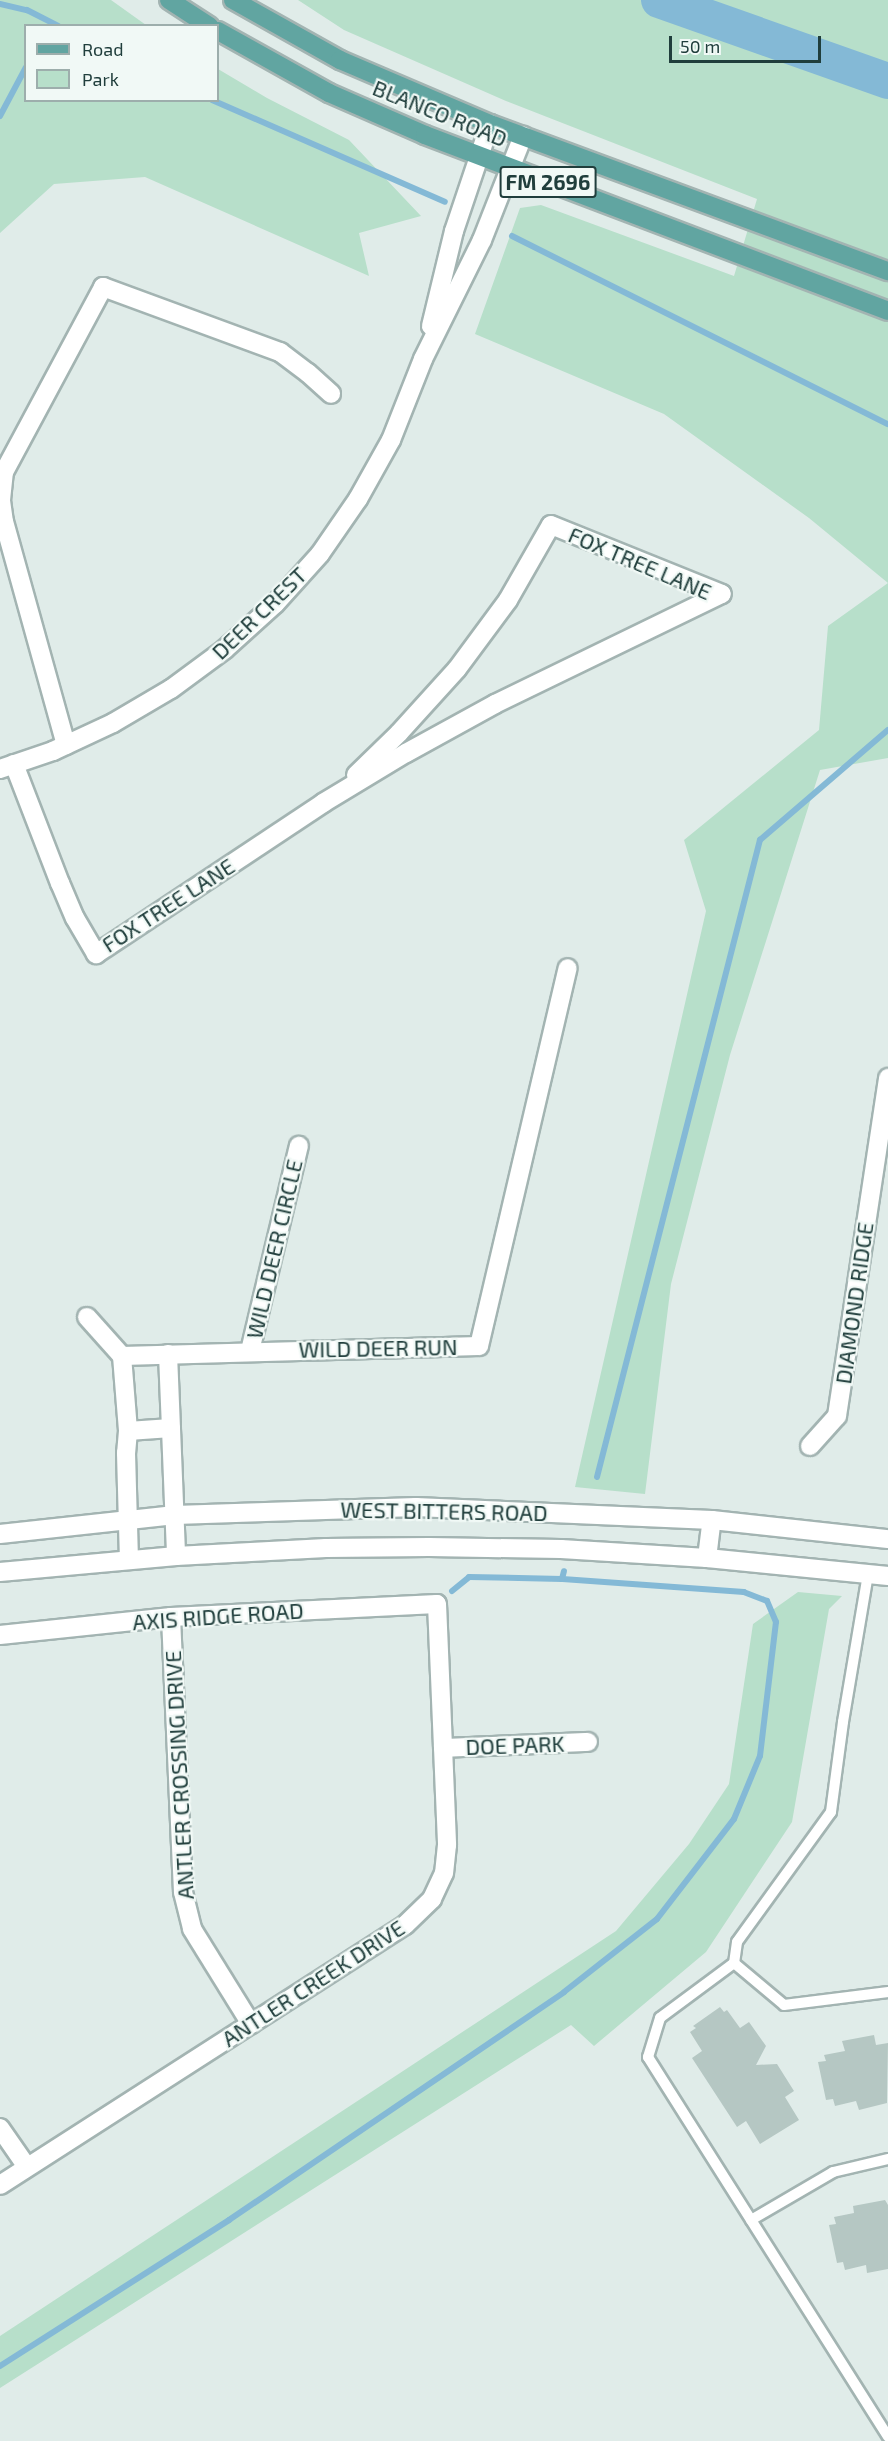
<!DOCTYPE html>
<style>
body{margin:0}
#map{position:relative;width:888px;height:2441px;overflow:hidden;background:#e0ece9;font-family:"Exo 2",sans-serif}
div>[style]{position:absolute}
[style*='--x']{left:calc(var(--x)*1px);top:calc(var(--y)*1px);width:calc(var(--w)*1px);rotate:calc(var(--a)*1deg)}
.green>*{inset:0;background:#b7dfca}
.stream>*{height:6px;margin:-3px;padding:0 3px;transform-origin:3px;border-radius:3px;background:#84b9d6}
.river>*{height:36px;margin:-18px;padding:0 18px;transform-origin:18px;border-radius:18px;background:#84b9d6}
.building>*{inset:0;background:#b5c7c3}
.roads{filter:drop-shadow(2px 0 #a3b4b2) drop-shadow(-2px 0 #a3b4b2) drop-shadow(0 2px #a3b4b2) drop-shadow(0 -2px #a3b4b2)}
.service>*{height:10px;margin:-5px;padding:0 5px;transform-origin:5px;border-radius:5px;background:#fff}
.minor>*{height:18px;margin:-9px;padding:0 9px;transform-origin:9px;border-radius:9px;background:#fff}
.secondary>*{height:18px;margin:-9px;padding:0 9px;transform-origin:9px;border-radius:9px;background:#fff}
.primary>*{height:18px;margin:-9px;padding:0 9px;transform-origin:9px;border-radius:9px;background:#61a5a1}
span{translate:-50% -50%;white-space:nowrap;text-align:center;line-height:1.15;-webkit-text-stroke:4.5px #f1f9f6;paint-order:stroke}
.shield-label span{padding:2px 4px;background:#f1f9f6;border:2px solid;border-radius:4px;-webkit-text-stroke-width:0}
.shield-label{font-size:21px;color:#203e3c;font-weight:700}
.street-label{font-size:22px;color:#203e3c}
.legend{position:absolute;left:24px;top:24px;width:195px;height:78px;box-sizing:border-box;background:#f1f9f6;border:2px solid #9daeac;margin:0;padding:8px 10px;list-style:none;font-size:18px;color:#203e3c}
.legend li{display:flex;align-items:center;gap:12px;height:30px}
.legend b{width:30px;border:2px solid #9daeac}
.scale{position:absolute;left:669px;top:36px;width:152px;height:27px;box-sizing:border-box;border:3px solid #203e3c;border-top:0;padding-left:8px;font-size:18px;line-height:21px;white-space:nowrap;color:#203e3c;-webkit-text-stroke:4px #f1f9f6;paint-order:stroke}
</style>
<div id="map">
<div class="green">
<i style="clip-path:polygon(0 0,111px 0,146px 25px,26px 26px,26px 100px,218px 100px,218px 69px,267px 98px,349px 140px,421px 216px,359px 233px,369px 276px,145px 177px,54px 184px,0 233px)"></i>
<i style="clip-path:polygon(298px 0,888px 0,888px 758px,820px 770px,730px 1055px,671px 1284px,645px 1494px,575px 1487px,706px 911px,684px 840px,819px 730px,828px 626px,888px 583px,809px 518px,664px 414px,475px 334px,520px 208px,541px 205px,734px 276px,757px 199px,506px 101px,344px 30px)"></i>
<i style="clip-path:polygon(798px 1592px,842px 1596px,829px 1609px,792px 1822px,706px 1952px,594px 2046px,571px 2025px,0 2388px,0 2336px,616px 1931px,689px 1844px,729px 1784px,753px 1624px)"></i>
</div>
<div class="stream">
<i style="--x:0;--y:4;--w:28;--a:13"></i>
<i style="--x:27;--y:10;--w:35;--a:27"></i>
<i style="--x:212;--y:100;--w:254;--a:23.6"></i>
<i style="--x:0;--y:116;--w:55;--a:-62"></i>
<i style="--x:512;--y:236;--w:420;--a:26.6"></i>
<i style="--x:597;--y:1477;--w:658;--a:-75.65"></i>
<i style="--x:760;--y:840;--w:169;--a:-40.7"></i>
<i style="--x:452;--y:1591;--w:22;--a:-39"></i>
<i style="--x:469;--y:1577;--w:93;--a:1.2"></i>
<i style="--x:0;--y:2366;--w:272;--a:-32.5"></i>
<i style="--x:229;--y:2220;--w:405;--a:-34.2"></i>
<i style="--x:564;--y:1992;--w:118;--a:-38.1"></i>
<i style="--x:657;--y:1919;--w:126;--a:-52.4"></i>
<i style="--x:734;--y:1819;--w:68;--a:-67.6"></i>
<i style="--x:760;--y:1756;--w:135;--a:-83.2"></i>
<i style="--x:776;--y:1622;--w:23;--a:-113"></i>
<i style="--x:767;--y:1601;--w:25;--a:-159"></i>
<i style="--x:744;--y:1592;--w:182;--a:-175.9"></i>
<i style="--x:562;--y:1579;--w:8;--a:-76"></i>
</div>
<div class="river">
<i style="--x:659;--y:0;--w:243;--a:19.5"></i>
</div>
<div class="building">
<i style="clip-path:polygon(720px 2007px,724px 2012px,727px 2010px,740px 2028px,749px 2022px,766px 2046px,756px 2065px,777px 2064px,794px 2091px,785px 2097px,799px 2120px,760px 2144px,746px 2121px,737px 2127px,692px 2058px,702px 2051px,690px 2032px,696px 2028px,693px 2026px)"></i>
<i style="clip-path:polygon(874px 2035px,876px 2045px,888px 2043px,887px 2103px,859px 2110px,856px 2101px,835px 2106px,833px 2099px,826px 2100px,818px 2062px,826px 2061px,824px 2055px,845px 2051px,842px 2041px)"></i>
<i style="clip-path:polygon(885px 2200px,888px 2205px,888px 2269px,867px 2273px,866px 2265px,845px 2270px,843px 2262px,837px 2263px,829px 2225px,836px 2224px,834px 2217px,854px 2213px,853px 2206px)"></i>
</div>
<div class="roads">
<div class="service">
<i style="--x:868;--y:1574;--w:150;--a:99.6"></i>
<i style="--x:843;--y:1722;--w:91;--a:97.6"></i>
<i style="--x:831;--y:1812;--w:160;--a:125.9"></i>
<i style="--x:737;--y:1942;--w:21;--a:98"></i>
<i style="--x:734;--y:1963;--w:65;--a:40"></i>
<i style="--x:784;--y:2005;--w:105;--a:-7.1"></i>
<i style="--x:734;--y:1963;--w:92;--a:143.4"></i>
<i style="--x:660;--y:2018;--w:41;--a:107.1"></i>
<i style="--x:648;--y:2057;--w:449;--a:57.7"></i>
<i style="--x:751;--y:2220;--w:95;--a:-30.3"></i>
<i style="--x:833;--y:2172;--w:57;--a:-13.3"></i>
</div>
<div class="minor">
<i style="--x:431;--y:326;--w:98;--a:-76.4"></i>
<i style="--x:454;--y:231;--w:113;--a:-71.4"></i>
<i style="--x:66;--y:745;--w:231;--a:-105.5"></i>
<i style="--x:4;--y:522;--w:22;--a:-98"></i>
<i style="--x:1;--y:500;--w:28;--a:-84"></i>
<i style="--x:4;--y:472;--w:210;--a:-61.8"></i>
<i style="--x:103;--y:287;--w:189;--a:20.2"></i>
<i style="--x:280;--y:352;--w:35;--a:37"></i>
<i style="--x:308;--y:373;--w:31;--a:42"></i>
<i style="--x:14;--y:764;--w:128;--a:68.9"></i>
<i style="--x:60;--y:883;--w:38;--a:67"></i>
<i style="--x:75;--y:918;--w:42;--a:59.7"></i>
<i style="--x:96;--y:954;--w:273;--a:-33.6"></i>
<i style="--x:323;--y:803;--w:97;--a:-31.1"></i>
<i style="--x:406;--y:753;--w:102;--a:-28.8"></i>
<i style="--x:495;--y:704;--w:252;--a:-25.9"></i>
<i style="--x:0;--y:769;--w:56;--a:-18.8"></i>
<i style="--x:53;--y:751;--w:66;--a:-25"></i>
<i style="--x:113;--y:723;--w:67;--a:-30.4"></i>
<i style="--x:171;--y:689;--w:67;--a:-36.5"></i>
<i style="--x:225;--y:649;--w:67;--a:-42"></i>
<i style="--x:275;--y:604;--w:67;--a:-48"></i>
<i style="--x:320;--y:554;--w:67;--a:-55.4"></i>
<i style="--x:358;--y:499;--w:68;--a:-60.8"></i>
<i style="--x:391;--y:440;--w:87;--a:-68.4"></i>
<i style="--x:423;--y:359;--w:133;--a:-63.6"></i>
<i style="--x:482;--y:240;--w:112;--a:-68.5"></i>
<i style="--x:356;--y:775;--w:60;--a:-44.3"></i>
<i style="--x:399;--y:733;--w:86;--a:-47.8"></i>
<i style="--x:457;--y:669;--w:86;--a:-53.5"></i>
<i style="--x:508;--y:600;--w:86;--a:-60.2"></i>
<i style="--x:551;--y:525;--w:184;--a:22"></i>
<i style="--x:87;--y:1317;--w:52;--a:48.1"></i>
<i style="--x:122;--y:1356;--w:357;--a:-1.6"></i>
<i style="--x:479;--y:1346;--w:388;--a:-76.8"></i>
<i style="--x:250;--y:1351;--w:211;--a:-76.6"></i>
<i style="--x:168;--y:1354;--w:202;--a:87.7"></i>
<i style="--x:122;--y:1356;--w:75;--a:85.4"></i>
<i style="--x:128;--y:1431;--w:22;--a:95"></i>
<i style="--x:126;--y:1453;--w:106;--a:88.4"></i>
<i style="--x:128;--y:1431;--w:43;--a:-4"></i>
<i style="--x:810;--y:1446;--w:40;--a:-48"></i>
<i style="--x:837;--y:1416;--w:342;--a:-81.4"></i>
<i style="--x:171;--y:1617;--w:275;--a:87.5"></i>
<i style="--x:183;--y:1892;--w:38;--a:76"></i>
<i style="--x:192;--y:1929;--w:112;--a:58.2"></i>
<i style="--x:0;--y:1635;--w:172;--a:-6"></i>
<i style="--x:171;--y:1617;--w:266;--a:-2.8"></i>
<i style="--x:437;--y:1604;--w:241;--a:87.6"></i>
<i style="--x:447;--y:1845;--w:28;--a:96"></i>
<i style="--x:444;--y:1873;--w:29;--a:115"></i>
<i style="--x:432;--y:1899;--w:37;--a:136"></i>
<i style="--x:405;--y:1925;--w:481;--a:147.3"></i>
<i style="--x:443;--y:1748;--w:145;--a:-2.4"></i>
<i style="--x:0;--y:2128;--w:47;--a:55.3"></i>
</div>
<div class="secondary">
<i style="--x:0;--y:1534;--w:176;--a:-6.2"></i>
<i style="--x:175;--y:1515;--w:241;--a:-1.9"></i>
<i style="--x:416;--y:1507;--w:296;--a:2.5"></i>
<i style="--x:712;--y:1520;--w:177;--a:6.2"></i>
<i style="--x:707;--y:1558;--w:38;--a:-83"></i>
<i style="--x:0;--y:1572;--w:177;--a:-5.2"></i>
<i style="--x:176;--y:1556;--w:150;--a:-3.1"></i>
<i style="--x:326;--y:1548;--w:103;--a:-0.6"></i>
<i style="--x:429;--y:1547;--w:132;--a:0.9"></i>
<i style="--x:561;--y:1549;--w:146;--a:3.5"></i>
<i style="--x:707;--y:1558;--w:182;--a:5.7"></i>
</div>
<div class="primary">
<i style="--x:169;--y:0;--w:48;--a:33"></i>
<i style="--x:233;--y:0;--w:123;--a:29.3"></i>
<i style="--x:340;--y:60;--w:163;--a:23.1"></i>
<i style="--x:490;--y:124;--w:424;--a:20.3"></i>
<i style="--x:218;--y:31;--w:127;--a:29.2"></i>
<i style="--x:329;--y:93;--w:105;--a:23.6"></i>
<i style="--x:425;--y:135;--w:495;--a:20.8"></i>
</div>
</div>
<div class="shield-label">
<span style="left:548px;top:182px">FM 2696</span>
</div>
<div class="street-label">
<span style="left:440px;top:113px;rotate:22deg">BLANCO ROAD</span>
<span style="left:640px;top:563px;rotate:23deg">FOX TREE LANE</span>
<span style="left:259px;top:613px;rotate:-44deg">DEER CREST</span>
<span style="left:168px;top:905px;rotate:-33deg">FOX TREE LANE</span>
<span style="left:274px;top:1249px;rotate:-77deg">WILD DEER CIRCLE</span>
<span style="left:854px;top:1303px;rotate:-82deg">DIAMOND RIDGE</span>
<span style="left:378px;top:1348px;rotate:-1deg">WILD DEER RUN</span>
<span style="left:444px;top:1511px;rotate:1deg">WEST BITTERS ROAD</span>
<span style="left:218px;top:1616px;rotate:-4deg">AXIS RIDGE ROAD</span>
<span style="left:515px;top:1745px;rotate:-2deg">DOE PARK</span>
<span style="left:179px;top:1775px;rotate:-93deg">ANTLER CROSSING DRIVE</span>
<span style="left:313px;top:1983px;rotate:-33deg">ANTLER CREEK DRIVE</span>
</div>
<ul class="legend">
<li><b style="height:8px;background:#61a5a1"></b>Road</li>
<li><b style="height:16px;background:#b7dfca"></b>Park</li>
</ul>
<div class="scale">50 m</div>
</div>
